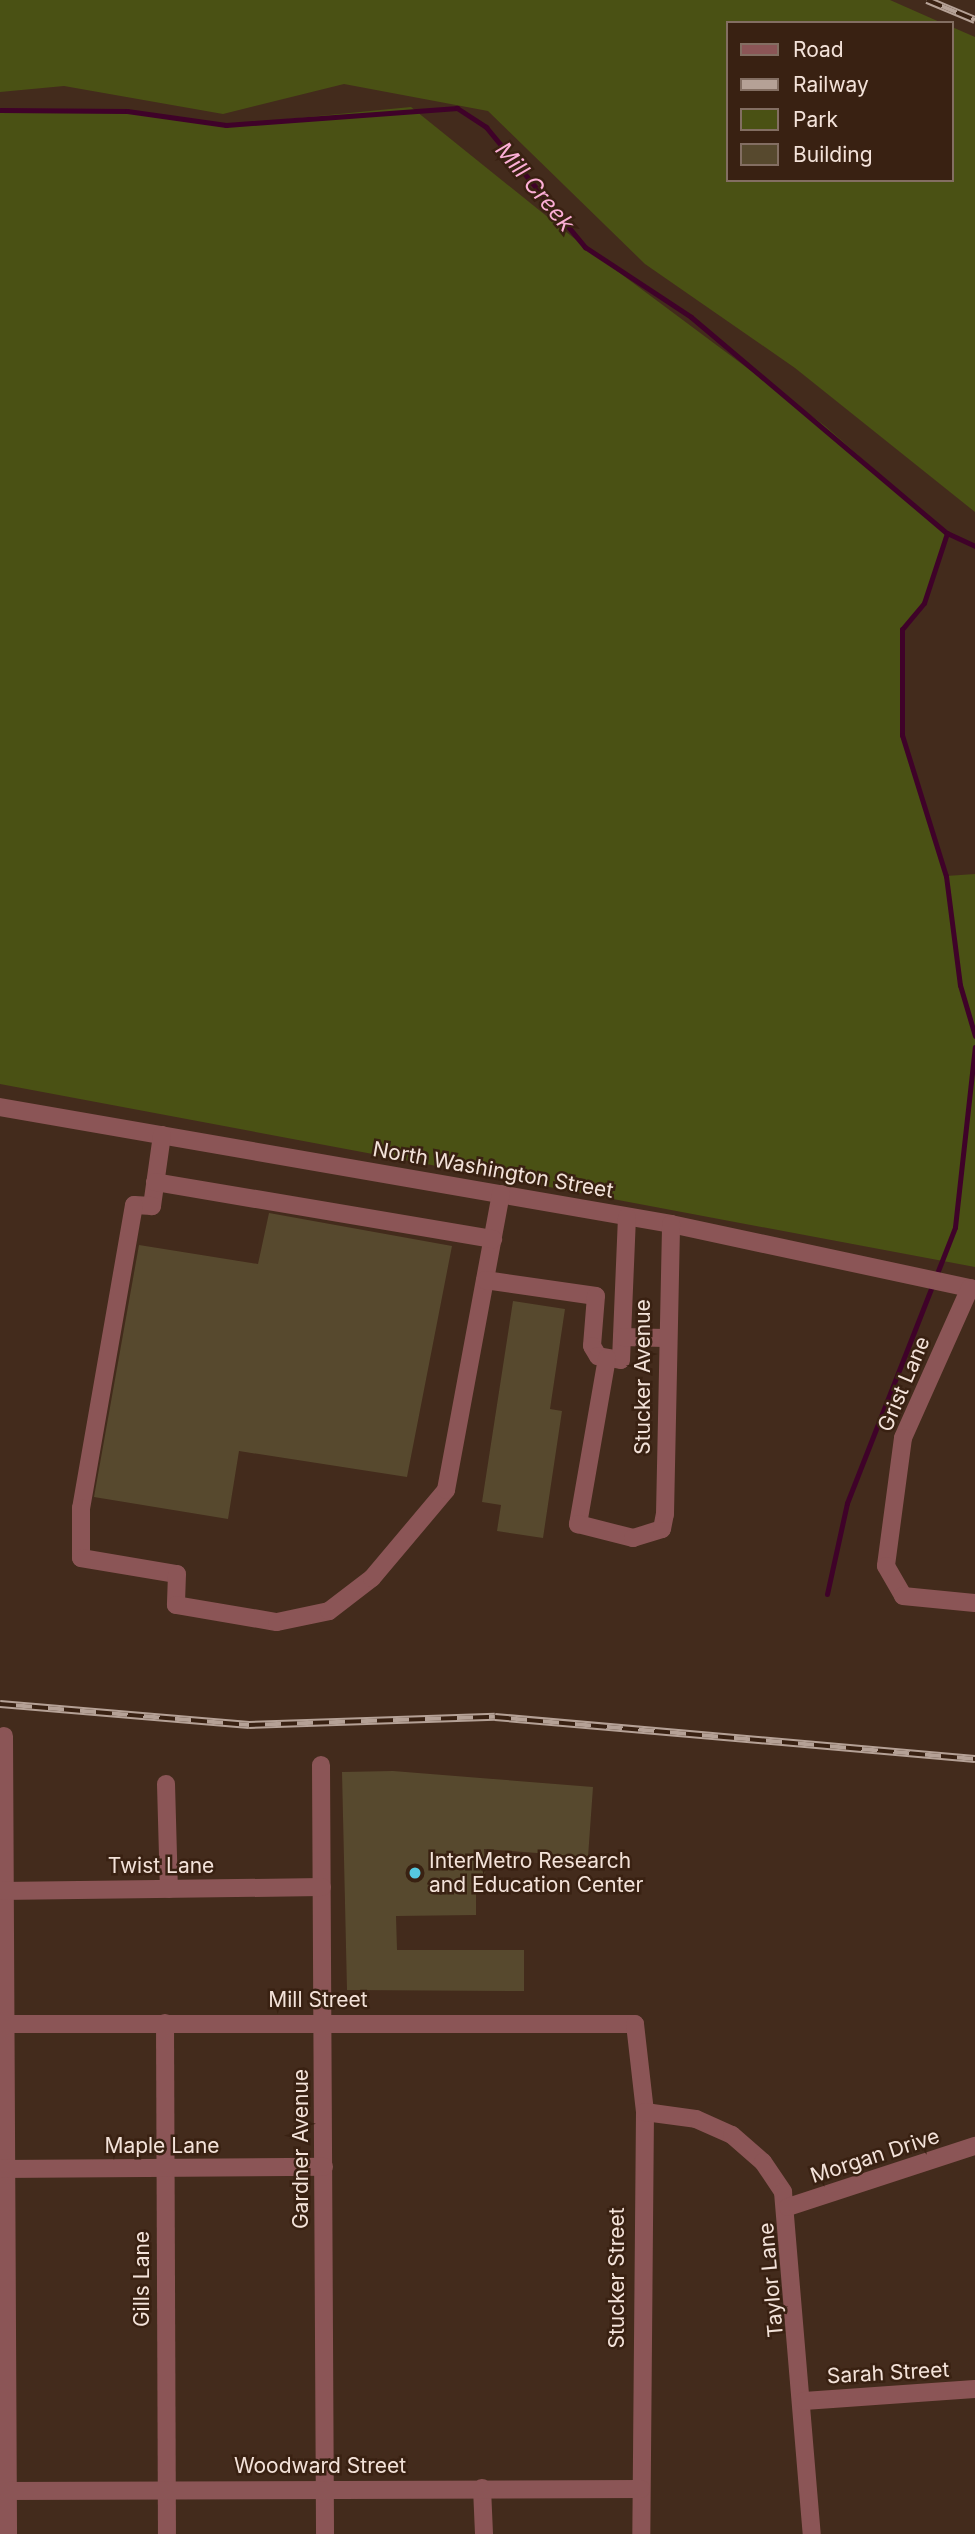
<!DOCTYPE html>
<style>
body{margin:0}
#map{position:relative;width:975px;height:2534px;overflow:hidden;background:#432b1c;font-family:Inter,sans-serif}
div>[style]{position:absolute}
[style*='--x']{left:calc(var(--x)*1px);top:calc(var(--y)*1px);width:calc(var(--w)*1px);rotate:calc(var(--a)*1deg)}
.green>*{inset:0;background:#4a5114}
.stream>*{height:5px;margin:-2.5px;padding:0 2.5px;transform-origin:2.5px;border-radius:2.5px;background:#3f0229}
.building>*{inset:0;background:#57492e}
.minor>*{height:18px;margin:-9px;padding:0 9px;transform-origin:9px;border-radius:9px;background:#8b5556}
.rail>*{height:8px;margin-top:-4px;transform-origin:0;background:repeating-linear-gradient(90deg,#392112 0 16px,#b5a196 0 32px);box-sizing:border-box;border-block:2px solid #b5a196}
.dots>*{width:19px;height:19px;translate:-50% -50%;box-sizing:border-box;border:4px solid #392112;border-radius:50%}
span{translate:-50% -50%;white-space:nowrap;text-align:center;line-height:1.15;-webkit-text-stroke:5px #392112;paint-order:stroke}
.street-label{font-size:21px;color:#f3e2d9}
.poi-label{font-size:21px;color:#f3e2d9}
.left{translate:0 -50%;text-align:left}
.water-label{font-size:23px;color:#fcaed6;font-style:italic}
.legend{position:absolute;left:726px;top:21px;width:228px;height:161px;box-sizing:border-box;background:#392112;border:2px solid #836e62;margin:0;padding:9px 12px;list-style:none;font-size:21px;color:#f3e2d9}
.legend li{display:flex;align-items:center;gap:14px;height:35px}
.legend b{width:35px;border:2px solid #836e62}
</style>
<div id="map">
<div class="green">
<i style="clip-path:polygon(0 0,890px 0,942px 23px,728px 23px,728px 180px,952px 180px,952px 27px,975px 37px,975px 512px,795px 368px,645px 264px,488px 111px,344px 84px,223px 114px,64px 86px,0 92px)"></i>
<i style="clip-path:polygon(411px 107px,585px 247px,825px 426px,947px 533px,924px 603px,902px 629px,902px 735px,946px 876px,975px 874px,975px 1267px,0 1084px,0 113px,139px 113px,226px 125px)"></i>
</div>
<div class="stream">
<i style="--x:0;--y:110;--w:127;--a:0.5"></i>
<i style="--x:127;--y:111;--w:100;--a:8"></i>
<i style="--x:226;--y:125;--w:232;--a:-4.2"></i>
<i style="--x:457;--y:108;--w:35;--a:33"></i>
<i style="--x:486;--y:127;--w:156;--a:50.5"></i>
<i style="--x:585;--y:247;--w:127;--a:33.4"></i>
<i style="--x:691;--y:317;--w:335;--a:40.2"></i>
<i style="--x:947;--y:533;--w:31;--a:25"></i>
<i style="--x:947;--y:533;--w:74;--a:108.2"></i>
<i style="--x:924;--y:603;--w:34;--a:130"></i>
<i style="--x:902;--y:629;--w:106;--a:90"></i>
<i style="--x:902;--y:735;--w:148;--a:72.7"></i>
<i style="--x:946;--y:876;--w:110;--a:82.7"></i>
<i style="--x:960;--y:985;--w:53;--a:73.6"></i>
<i style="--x:827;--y:1594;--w:93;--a:-77.6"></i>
<i style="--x:847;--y:1503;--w:296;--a:-68.6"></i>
<i style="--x:955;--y:1227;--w:181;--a:-83.7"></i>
</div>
<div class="building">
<i style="clip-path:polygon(269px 1213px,452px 1246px,407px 1477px,239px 1451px,228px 1519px,94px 1497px,139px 1245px,258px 1264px)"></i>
<i style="clip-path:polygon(513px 1301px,565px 1309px,550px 1409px,562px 1411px,543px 1538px,497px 1531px,501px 1505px,482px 1502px)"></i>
<i style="clip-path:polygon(393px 1771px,593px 1787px,588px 1857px,484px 1849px,486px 1890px,476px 1890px,476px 1915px,396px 1916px,397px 1950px,524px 1950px,524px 1991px,347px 1990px,342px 1772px)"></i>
</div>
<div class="minor">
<i style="--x:0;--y:1107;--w:681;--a:9.89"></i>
<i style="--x:671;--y:1224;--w:311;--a:12.1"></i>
<i style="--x:162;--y:1135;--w:72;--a:98"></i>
<i style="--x:152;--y:1206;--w:18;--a:-177"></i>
<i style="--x:134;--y:1205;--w:308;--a:99.9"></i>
<i style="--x:81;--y:1508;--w:50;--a:90"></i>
<i style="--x:81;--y:1558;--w:97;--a:9.5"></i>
<i style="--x:177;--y:1574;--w:31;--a:92"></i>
<i style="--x:176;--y:1605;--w:102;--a:9.6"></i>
<i style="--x:277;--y:1622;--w:53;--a:-11.9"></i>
<i style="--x:329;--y:1611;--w:54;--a:-37.5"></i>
<i style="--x:372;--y:1578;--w:115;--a:-49.9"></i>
<i style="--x:446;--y:1490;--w:301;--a:-79.5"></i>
<i style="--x:155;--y:1182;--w:343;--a:9.6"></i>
<i style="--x:485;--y:1280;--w:112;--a:8.2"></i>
<i style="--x:596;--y:1296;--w:50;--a:94.6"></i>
<i style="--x:592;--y:1346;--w:12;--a:59"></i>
<i style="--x:598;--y:1356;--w:23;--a:10"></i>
<i style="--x:621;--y:1360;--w:143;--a:-87.6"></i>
<i style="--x:970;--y:1288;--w:164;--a:114.1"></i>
<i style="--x:903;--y:1438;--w:129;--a:97.6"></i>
<i style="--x:886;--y:1566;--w:34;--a:60"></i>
<i style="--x:903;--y:1596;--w:72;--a:5.6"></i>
<i style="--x:622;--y:1337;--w:43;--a:1.3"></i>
<i style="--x:607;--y:1358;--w:169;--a:99.9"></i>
<i style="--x:578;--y:1524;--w:57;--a:14.3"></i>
<i style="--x:633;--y:1538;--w:30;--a:-17"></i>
<i style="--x:662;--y:1529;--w:15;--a:-79"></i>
<i style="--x:665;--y:1514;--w:290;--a:-88.8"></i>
<i style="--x:4;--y:1736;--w:798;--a:89.71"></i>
<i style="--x:321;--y:1765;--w:769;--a:89.7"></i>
<i style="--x:166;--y:1784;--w:105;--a:88.4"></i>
<i style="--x:0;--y:1891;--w:322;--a:-0.7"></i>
<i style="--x:165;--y:2023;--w:511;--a:89.78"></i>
<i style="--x:0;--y:2024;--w:635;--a:0"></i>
<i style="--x:635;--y:2024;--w:89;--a:83.5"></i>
<i style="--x:645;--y:2112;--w:422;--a:90.5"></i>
<i style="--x:645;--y:2112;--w:51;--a:7.8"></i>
<i style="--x:696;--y:2119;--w:39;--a:24"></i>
<i style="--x:732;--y:2135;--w:41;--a:41.1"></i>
<i style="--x:763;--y:2162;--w:36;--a:56"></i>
<i style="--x:783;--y:2192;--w:343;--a:85.2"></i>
<i style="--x:0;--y:2169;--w:324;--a:-0.4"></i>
<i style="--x:788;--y:2207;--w:197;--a:-18.1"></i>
<i style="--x:804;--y:2401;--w:171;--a:-4"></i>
<i style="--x:482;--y:2488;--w:46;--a:87.5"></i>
<i style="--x:0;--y:2491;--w:641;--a:-0.18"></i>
</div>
<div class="rail">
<i style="--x:927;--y:0;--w:52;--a:22.6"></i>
<i style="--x:0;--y:1704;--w:250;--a:4.8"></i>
<i style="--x:249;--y:1725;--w:246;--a:-1.9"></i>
<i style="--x:495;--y:1717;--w:482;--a:5"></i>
</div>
<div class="dots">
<i style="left:415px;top:1873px;background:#56c9e0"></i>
</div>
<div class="street-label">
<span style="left:493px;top:1170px;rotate:10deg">North Washington Street</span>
<span style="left:643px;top:1377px;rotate:-90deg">Stucker Avenue</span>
<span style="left:904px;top:1384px;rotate:-67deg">Grist Lane</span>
<span style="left:161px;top:1866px">Twist Lane</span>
<span style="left:318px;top:2000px">Mill Street</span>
<span style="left:162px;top:2146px">Maple Lane</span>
<span style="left:301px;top:2149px;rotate:-90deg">Gardner Avenue</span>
<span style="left:875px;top:2156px;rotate:-18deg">Morgan Drive</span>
<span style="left:617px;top:2278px;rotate:-90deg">Stucker Street</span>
<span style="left:142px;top:2279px;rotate:-90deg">Gills Lane</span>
<span style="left:771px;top:2280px;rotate:-95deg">Taylor Lane</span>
<span style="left:888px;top:2373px;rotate:-3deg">Sarah Street</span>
<span style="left:320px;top:2466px">Woodward Street</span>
</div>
<div class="poi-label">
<span class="left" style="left:429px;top:1873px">InterMetro Research<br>and Education Center</span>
</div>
<div class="water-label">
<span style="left:535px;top:187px;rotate:50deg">Mill Creek</span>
</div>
<ul class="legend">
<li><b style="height:9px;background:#8b5556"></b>Road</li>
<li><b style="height:9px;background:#b5a196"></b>Railway</li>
<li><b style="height:19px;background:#4a5114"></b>Park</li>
<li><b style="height:19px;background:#57492e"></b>Building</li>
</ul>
</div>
